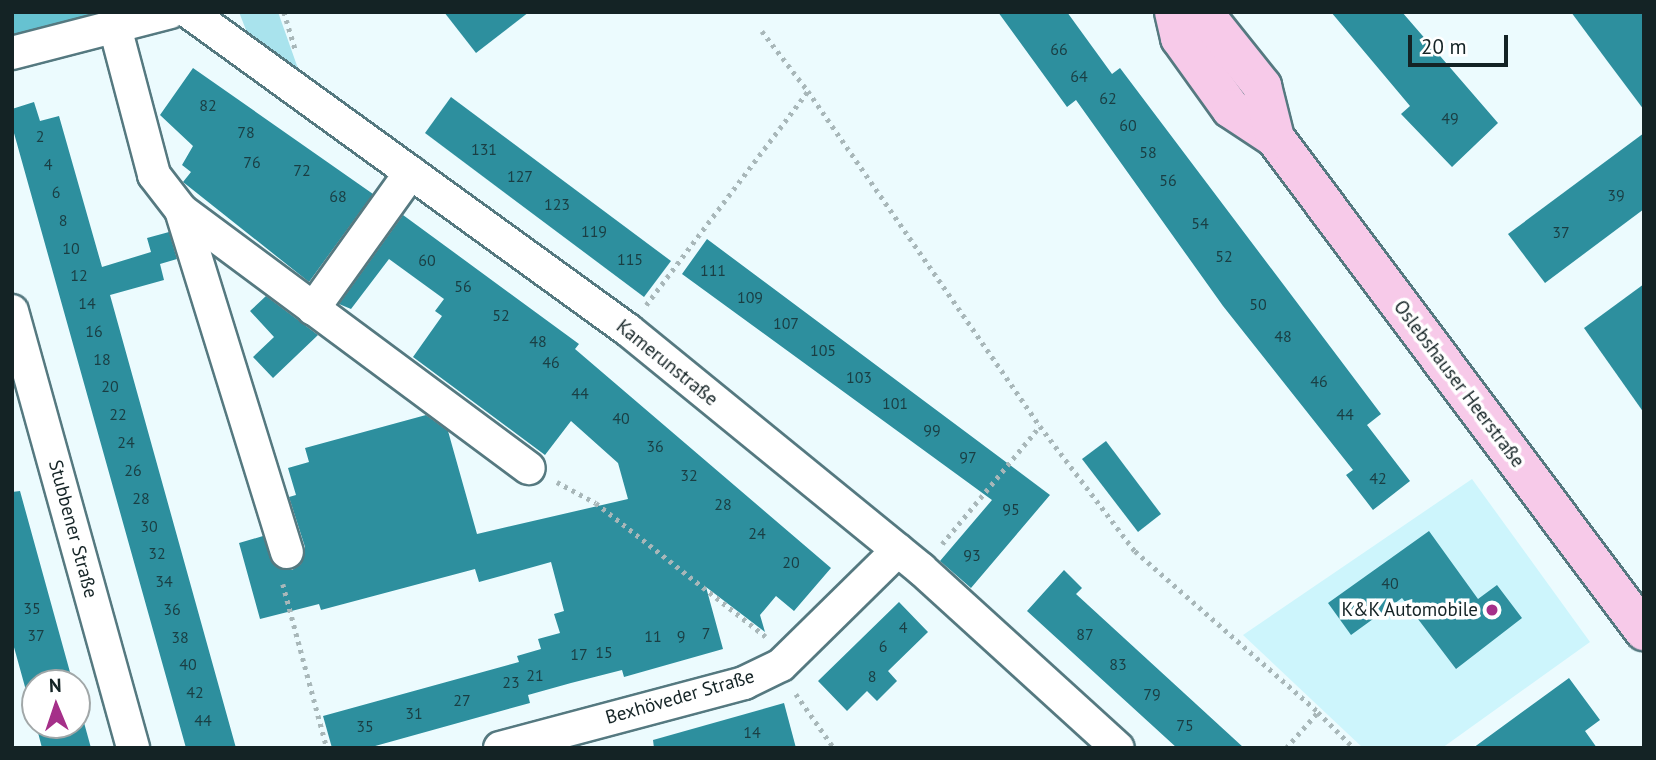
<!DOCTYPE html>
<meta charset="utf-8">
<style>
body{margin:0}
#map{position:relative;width:1656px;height:760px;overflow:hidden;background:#ecfbfe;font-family:"PT Sans",sans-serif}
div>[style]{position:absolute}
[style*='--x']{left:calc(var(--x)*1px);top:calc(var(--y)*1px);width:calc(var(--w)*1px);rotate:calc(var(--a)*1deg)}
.built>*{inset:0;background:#cdf5fc}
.green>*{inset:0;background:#a9e3ed}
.forest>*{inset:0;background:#66c2d1}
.building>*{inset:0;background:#2d8f9e}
.path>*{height:4.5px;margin-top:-2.25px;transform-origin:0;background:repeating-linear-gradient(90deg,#a8b7b9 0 3.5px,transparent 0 8.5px)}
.roads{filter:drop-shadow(2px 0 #557980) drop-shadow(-2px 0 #557980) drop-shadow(0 2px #557980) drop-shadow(0 -2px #557980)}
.minor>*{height:32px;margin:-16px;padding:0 16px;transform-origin:16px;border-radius:16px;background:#fff}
.major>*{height:38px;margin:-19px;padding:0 19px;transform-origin:19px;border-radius:19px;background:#f7cae9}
.dots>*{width:19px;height:19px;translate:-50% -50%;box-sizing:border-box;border:4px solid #fff;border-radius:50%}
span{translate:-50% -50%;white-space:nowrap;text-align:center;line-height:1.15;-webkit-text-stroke:7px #fff;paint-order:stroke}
.number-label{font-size:16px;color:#1a3e43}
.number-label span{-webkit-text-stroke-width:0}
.street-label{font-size:19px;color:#142325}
.poi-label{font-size:19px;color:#142325}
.right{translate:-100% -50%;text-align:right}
.frame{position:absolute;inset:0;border:14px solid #142325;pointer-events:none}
.north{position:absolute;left:21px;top:669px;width:70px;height:70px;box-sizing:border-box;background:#fff;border:2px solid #a1a7a8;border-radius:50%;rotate:358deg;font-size:19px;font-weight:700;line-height:28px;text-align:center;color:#142325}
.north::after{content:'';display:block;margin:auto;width:24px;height:32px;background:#a53089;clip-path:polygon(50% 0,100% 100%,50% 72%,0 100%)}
.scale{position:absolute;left:1408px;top:35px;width:100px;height:32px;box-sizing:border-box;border:4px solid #142325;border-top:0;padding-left:9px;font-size:21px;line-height:24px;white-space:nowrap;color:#142325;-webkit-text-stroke:5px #fff;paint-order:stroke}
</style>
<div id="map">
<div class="built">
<i style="clip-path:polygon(1472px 479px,1590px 642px,1442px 748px,1363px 748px,1243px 635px)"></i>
</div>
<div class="green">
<i style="clip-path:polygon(239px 12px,278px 12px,301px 77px,251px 43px)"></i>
</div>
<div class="forest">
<i style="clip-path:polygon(12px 12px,100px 12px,12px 35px)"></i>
</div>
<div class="building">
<i style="clip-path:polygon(444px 12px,529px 12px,476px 53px)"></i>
<i style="clip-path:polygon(998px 12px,1067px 12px,1112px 74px,1120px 68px,1381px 414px,1367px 425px,1410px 481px,1373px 510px,1346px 475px,1353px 470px,1223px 306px,1076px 100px,1067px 107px)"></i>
<i style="clip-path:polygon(1331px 12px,1402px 12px,1498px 123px,1452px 167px,1401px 114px,1410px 106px)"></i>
<i style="clip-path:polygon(1571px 12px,1644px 12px,1644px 110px,1608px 62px)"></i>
<i style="clip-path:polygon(193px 68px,373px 194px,309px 282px,183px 182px,191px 172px,182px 165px,193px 146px,160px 115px)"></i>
<i style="clip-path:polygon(451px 97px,671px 261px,644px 297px,425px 133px)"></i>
<i style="clip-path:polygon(34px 102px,40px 121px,59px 116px,102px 267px,151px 252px,147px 238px,169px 232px,177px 259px,160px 264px,164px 280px,110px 295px,236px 748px,186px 748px,12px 126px,12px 109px)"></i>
<i style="clip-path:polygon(1644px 133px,1644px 209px,1545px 283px,1508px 234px)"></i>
<i style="clip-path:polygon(403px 215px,579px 344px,575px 349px,831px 568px,794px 611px,776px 596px,760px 615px,765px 632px,706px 587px,723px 649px,624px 677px,622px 670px,571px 683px,528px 695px,530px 703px,368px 748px,332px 748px,323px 716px,519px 662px,517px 656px,541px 649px,538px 639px,560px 633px,554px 614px,564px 611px,551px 562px,479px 582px,475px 569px,321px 610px,319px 604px,260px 619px,239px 543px,263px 536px,275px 566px,292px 570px,301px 564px,305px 547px,289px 497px,296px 495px,288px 468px,309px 462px,305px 448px,426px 415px,448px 431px,477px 534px,628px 499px,618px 463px,571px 421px,545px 455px,413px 357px,442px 316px,435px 311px,444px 299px,389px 259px,351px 309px,339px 304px)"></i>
<i style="clip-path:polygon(707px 239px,1050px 495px,971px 588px,940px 561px,992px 500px,682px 274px)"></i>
<i style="clip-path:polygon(1644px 284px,1644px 413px,1584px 328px)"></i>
<i style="clip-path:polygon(266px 296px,318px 335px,273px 378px,253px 357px,274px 337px,250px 311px)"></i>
<i style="clip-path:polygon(1106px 441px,1161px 514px,1138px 532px,1082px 459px)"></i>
<i style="clip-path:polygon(20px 491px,73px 683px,35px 683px,35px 723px,12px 640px,12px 492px)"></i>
<i style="clip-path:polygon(1429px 531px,1478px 599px,1497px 585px,1522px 618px,1456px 669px,1402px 598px,1351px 635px,1328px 603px)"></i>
<i style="clip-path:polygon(1064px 570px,1082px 588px,1076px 594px,1244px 748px,1177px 748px,1027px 611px)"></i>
<i style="clip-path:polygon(899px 602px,928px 632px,888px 671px,897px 681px,877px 701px,867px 691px,847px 711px,818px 681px)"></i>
<i style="clip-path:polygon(1569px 678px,1600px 720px,1585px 731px,1597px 748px,1473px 748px)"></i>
<i style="clip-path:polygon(77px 697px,91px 748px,42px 748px,36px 725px,77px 725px)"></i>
<i style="clip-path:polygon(784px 703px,796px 748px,654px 748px,653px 740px)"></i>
</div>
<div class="path">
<i style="--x:284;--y:12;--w:38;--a:73"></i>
<i style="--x:762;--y:31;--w:76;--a:52.5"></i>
<i style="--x:646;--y:305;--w:268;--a:-52.9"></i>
<i style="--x:808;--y:91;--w:407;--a:55.3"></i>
<i style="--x:1040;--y:426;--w:157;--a:52.8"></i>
<i style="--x:1135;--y:551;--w:244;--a:41.3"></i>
<i style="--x:557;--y:482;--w:44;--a:28.3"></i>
<i style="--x:596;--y:503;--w:216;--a:38.2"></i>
<i style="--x:942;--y:544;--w:153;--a:-50.3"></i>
<i style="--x:283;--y:584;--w:170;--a:75"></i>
<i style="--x:796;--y:694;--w:66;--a:54.9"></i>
<i style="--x:1286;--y:748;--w:48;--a:-48.4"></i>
<i style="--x:1318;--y:712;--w:51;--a:45"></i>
</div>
<div class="roads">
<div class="minor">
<i style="--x:189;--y:12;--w:542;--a:35.92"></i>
<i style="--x:628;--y:330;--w:378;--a:39.2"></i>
<i style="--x:921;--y:569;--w:266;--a:42.3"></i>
<i style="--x:115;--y:27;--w:153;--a:75.2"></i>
<i style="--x:154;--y:175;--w:44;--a:52.4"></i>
<i style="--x:181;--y:210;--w:433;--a:36.6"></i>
<i style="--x:12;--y:53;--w:163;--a:-14.5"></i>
<i style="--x:181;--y:210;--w:358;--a:72.8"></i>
<i style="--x:313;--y:309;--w:168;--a:-54.4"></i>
<i style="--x:12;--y:311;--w:453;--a:74.5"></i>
<i style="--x:500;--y:748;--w:253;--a:-14.9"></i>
<i style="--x:744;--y:683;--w:41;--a:-25.9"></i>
<i style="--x:781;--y:665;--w:164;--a:-44.5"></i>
</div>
<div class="major">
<i style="--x:1174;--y:12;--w:27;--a:77"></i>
<i style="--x:1180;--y:38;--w:87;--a:54.3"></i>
<i style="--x:1231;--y:109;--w:53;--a:33.4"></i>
<i style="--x:1275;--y:138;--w:616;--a:53.19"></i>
<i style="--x:1203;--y:12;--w:95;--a:51.4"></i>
<i style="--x:1262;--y:86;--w:54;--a:76"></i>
</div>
</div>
<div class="dots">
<i style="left:1492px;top:610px;background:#a53089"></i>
</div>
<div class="number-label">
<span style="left:1059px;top:49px">66</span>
<span style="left:1079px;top:76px">64</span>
<span style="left:1108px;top:98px">62</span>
<span style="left:208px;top:105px">82</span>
<span style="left:1450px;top:118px">49</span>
<span style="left:1128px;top:125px">60</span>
<span style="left:246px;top:132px">78</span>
<span style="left:40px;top:136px">2</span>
<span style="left:484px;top:149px">131</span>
<span style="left:1148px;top:152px">58</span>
<span style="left:252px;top:162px">76</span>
<span style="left:48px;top:164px">4</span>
<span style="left:302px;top:170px">72</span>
<span style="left:520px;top:176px">127</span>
<span style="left:1168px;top:180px">56</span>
<span style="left:56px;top:192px">6</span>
<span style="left:1616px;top:195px">39</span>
<span style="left:338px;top:196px">68</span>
<span style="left:557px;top:204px">123</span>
<span style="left:63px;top:220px">8</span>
<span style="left:1200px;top:223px">54</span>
<span style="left:594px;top:231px">119</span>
<span style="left:1561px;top:232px">37</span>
<span style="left:71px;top:248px">10</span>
<span style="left:1224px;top:256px">52</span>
<span style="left:630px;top:259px">115</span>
<span style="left:427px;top:260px">60</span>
<span style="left:713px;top:270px">111</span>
<span style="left:79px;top:275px">12</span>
<span style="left:463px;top:286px">56</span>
<span style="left:750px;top:297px">109</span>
<span style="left:87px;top:303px">14</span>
<span style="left:1258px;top:304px">50</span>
<span style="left:501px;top:315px">52</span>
<span style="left:786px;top:323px">107</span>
<span style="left:94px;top:331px">16</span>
<span style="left:1283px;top:336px">48</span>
<span style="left:538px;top:341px">48</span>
<span style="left:823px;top:350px">105</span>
<span style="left:102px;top:359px">18</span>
<span style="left:551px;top:362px">46</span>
<span style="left:859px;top:377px">103</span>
<span style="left:1319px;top:381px">46</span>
<span style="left:110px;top:386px">20</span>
<span style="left:580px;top:393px">44</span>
<span style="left:895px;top:403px">101</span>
<span style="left:118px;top:414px">22</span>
<span style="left:1345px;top:414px">44</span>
<span style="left:621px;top:418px">40</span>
<span style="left:932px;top:430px">99</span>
<span style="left:126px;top:442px">24</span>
<span style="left:655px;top:446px">36</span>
<span style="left:968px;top:457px">97</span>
<span style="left:133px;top:470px">26</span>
<span style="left:689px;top:475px">32</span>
<span style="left:1378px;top:478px">42</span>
<span style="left:141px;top:498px">28</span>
<span style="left:723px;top:504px">28</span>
<span style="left:1011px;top:509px">95</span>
<span style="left:149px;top:526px">30</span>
<span style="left:757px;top:533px">24</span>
<span style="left:157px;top:553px">32</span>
<span style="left:972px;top:555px">93</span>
<span style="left:791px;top:562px">20</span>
<span style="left:164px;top:581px">34</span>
<span style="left:1390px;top:583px">40</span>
<span style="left:32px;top:608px">35</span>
<span style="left:172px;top:609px">36</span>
<span style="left:903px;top:627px">4</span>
<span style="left:706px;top:633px">7</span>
<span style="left:1085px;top:634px">87</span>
<span style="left:36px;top:635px">37</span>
<span style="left:653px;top:636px">11</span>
<span style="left:681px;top:636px">9</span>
<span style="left:180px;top:637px">38</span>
<span style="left:883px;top:646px">6</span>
<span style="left:604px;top:652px">15</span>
<span style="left:579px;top:654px">17</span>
<span style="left:188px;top:664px">40</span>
<span style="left:1118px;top:664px">83</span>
<span style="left:535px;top:675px">21</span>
<span style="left:872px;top:676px">8</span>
<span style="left:511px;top:682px">23</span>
<span style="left:195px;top:692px">42</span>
<span style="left:1152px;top:694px">79</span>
<span style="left:462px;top:700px">27</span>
<span style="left:414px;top:713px">31</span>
<span style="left:203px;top:720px">44</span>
<span style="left:1185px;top:725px">75</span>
<span style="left:365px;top:726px">35</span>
<span style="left:752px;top:732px">14</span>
</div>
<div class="street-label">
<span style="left:667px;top:363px;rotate:39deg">Kamerunstraße</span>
<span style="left:1459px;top:384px;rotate:53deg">Oslebshauser Heerstraße</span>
<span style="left:73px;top:529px;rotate:75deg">Stubbener Straße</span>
<span style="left:680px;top:697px;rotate:-16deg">Bexhöveder Straße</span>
</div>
<div class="poi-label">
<span class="right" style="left:1478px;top:610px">K&amp;K Automobile</span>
</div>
<div class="frame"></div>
<div class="north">N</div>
<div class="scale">20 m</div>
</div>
